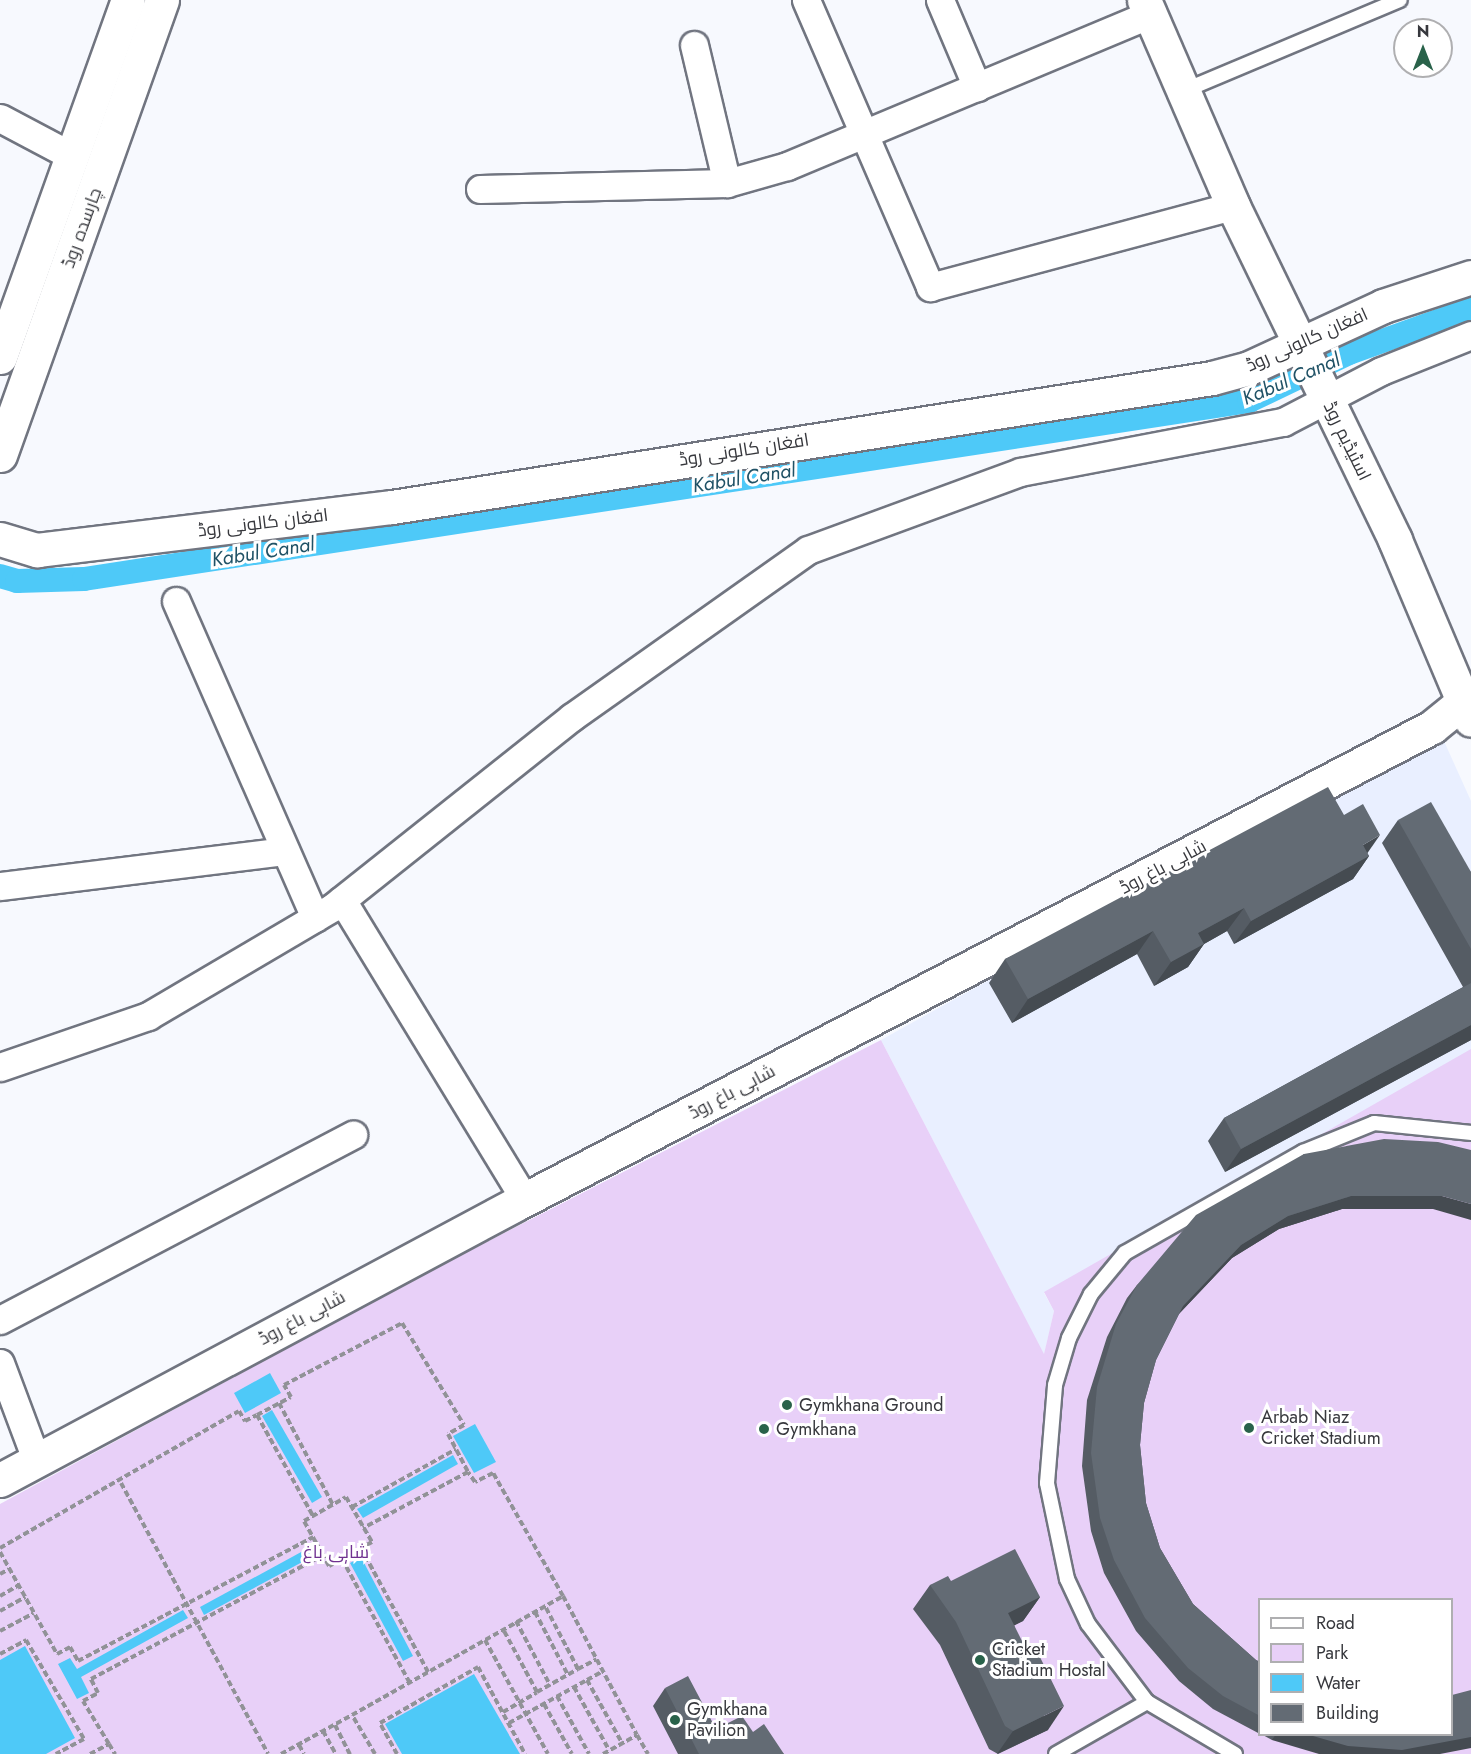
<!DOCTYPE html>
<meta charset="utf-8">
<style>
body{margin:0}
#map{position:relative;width:1471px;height:1754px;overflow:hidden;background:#f7f9fe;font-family:Jost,Cairo,sans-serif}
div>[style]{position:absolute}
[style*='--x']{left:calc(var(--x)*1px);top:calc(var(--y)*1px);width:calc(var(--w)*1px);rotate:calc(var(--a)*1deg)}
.built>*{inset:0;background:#e9efff}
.green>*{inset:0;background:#e8d0f8}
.water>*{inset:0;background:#4ec9f8}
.canal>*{height:24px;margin:-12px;padding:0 12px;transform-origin:12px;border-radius:12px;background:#4ec9f8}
.path>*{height:4px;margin-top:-2px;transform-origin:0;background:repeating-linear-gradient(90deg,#919297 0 6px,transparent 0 9px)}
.roads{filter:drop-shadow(2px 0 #717580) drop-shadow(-2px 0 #717580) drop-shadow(0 2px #717580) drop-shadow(0 -2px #717580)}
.lane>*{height:14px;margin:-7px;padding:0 7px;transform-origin:7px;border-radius:7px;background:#fff}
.street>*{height:27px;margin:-13.5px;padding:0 13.5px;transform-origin:13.5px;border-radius:13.5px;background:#fff}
.secondary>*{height:33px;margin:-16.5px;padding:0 16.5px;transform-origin:16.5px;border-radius:16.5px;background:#fff}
.primary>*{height:33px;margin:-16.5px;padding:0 16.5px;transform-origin:16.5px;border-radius:16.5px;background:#fff}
.wall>*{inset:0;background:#555c64}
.shaded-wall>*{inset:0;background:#454b51}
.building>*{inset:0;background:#636b74}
.dots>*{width:16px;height:16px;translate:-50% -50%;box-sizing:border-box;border:3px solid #fff;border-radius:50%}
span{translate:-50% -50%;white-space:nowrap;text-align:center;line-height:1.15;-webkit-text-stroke:6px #fff;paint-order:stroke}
.street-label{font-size:18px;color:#37383d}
.poi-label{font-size:18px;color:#37383d}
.left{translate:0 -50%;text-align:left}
.park-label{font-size:18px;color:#703190}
.water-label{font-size:20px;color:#205266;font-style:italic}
.legend{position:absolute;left:1258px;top:1598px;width:195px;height:138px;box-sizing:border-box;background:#fff;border:2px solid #afafb1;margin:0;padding:8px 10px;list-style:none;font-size:18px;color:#37383d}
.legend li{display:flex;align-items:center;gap:12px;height:30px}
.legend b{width:30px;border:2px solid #afafb1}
.north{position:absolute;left:1393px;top:18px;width:60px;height:60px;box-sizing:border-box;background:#fff;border:2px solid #afafb1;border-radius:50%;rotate:0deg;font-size:16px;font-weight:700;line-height:24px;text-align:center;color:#37383d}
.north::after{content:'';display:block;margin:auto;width:21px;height:27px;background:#29624a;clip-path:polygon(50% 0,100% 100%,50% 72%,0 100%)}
</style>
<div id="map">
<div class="built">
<i style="clip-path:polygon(1439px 730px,1471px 801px,1471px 1050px,1044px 1293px,1054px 1311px,1044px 1355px,881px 1040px)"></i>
</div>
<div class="green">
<i style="clip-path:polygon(evenodd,881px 1040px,1044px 1354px,1054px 1311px,1044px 1292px,1471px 1049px,1471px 1754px,0 1754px,0 1504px,418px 1277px,881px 1040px,1260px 1600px,1452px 1600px,1452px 1734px,1260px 1734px,1260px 1600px)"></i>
</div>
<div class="water">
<i style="clip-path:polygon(270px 1373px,281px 1393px,245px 1413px,234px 1393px)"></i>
<i style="clip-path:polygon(272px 1410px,322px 1497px,312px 1503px,262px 1416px)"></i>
<i style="clip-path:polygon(475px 1424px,496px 1462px,474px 1473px,453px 1436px)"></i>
<i style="clip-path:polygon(453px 1455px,458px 1464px,363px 1518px,357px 1509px)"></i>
<i style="clip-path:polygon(314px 1545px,319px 1553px,204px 1615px,200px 1607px)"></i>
<i style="clip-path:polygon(361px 1557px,413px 1656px,403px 1661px,350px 1563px)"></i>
<i style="clip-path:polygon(183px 1610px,188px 1618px,81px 1677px,89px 1693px,77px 1699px,58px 1664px,70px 1658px,77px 1669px)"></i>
<i style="clip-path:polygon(25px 1646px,75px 1738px,46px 1754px,0 1754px,0 1660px)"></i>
<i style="clip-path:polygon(474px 1674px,520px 1754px,402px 1754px,385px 1724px)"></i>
</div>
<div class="canal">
<i style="--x:0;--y:576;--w:18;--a:16"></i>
<i style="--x:17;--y:581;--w:67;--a:-1.7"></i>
<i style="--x:84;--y:579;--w:1179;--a:-8.69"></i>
<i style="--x:1249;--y:401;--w:111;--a:-25.6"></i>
<i style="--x:1349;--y:353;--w:130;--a:-19.8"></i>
</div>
<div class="path">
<i style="--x:279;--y:1403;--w:115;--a:62.1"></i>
<i style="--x:257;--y:1415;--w:38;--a:-28"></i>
<i style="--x:291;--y:1397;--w:14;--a:-120"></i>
<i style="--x:284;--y:1385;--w:133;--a:-27.7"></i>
<i style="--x:402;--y:1323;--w:119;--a:58.7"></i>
<i style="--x:464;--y:1425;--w:18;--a:151"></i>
<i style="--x:448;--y:1434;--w:43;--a:62.2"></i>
<i style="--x:468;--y:1472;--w:119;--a:151.9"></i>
<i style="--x:121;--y:1483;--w:308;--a:61.5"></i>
<i style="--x:346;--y:1497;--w:52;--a:60"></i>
<i style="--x:372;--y:1542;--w:49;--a:150.8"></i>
<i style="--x:329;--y:1566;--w:51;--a:-119.1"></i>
<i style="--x:304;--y:1521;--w:48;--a:-29.7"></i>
<i style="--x:352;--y:1507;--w:119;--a:-29.1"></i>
<i style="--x:0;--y:1548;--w:275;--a:-29.8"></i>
<i style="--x:239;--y:1411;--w:12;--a:59"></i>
<i style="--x:245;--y:1421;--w:13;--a:-27"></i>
<i style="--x:257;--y:1415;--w:115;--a:61"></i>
<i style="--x:361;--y:1548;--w:141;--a:61.6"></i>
<i style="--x:0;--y:1552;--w:117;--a:60.8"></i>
<i style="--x:57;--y:1654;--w:15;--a:-28"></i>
<i style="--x:70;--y:1647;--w:16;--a:60"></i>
<i style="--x:78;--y:1661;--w:266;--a:-27.8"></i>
<i style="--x:342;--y:1559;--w:141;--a:61.3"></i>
<i style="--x:0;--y:1574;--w:10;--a:-29"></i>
<i style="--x:0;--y:1596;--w:22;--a:-30"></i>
<i style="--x:563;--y:1596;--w:157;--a:62"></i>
<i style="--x:0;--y:1611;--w:29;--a:-29"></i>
<i style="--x:535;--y:1612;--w:71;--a:62.4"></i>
<i style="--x:516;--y:1621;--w:72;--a:62"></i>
<i style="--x:0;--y:1631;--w:38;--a:-28"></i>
<i style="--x:485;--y:1640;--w:130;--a:61.1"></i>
<i style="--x:0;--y:1654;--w:30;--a:-28"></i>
<i style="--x:26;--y:1640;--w:115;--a:59.6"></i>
<i style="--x:84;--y:1739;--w:32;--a:152"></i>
<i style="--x:578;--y:1669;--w:21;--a:-28"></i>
<i style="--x:587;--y:1680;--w:18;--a:-29"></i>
<i style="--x:574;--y:1687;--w:72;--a:60.9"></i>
<i style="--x:537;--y:1692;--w:47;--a:-29.3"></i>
<i style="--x:578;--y:1669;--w:71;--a:-117.6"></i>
<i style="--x:557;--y:1696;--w:66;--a:61.1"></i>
<i style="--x:544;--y:1704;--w:57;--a:60.8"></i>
<i style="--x:503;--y:1712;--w:39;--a:-30"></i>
<i style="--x:537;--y:1692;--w:72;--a:-118.4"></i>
<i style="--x:509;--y:1723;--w:89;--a:-28.9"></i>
<i style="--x:587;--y:1680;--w:72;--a:60.9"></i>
<i style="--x:335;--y:1725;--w:33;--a:63"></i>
<i style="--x:323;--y:1731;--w:26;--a:61"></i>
<i style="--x:109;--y:1744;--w:50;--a:-121.2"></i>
<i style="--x:83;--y:1701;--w:17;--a:-28"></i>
<i style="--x:98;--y:1693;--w:16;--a:-117"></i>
<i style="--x:91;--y:1679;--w:263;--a:-28.1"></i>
<i style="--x:299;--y:1745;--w:10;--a:61"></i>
<i style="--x:90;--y:1754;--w:21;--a:-28"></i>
<i style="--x:109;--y:1744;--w:12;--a:59"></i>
<i style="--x:281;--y:1754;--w:81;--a:-28.8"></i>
<i style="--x:375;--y:1754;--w:45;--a:-120.5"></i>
<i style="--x:352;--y:1715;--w:242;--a:-29.4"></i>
<i style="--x:563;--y:1596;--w:142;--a:-119.6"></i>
<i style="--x:493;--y:1473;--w:20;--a:153"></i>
<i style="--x:475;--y:1482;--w:12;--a:-125"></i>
<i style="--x:397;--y:1754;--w:35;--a:-119"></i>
<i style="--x:380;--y:1723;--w:113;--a:-29.7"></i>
<i style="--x:478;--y:1667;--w:99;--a:61.6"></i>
<i style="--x:603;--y:1754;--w:39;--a:-29"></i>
<i style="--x:637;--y:1735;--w:22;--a:60"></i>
</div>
<div class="roads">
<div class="lane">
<i style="--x:1183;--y:91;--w:235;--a:-22.8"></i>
<i style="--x:1056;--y:1754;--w:105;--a:-29.7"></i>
<i style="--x:1235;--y:1754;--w:102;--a:-149.4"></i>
<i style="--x:1147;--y:1702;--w:98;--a:-127.1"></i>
<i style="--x:1088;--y:1624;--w:50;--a:-115"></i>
<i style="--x:1067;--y:1579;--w:98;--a:-101.8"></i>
<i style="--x:1047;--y:1483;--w:98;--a:-85.3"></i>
<i style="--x:1055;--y:1385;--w:49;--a:-73.4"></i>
<i style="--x:1069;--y:1338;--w:49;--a:-63.4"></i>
<i style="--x:1091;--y:1294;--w:53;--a:-50.3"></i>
<i style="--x:1125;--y:1253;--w:205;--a:-29.6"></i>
<i style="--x:1303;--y:1152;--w:77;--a:-22.2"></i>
<i style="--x:1374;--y:1123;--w:98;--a:5.9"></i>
</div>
<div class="street">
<i style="--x:806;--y:0;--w:313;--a:66.6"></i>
<i style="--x:930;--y:287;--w:314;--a:-15"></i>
<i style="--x:940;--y:0;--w:95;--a:67"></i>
<i style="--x:694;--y:45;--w:142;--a:76.6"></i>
<i style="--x:0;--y:118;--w:79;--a:27.9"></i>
<i style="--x:480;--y:189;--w:247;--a:-1.4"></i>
<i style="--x:727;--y:183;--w:62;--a:-15.8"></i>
<i style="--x:787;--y:166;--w:394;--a:-22.7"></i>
<i style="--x:176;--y:601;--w:346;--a:66.3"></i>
<i style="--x:0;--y:886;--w:287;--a:-7"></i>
<i style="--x:342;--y:900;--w:351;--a:58.6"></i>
<i style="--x:0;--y:1067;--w:157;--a:-19"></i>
<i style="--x:148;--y:1016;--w:215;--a:-30.5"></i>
<i style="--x:333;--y:907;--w:305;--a:-38.5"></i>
<i style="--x:572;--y:717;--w:289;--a:-35.3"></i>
<i style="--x:808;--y:550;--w:226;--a:-20.2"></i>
<i style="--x:1020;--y:472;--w:268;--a:-10.8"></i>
<i style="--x:1283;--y:422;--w:110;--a:-27.5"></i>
<i style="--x:1381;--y:371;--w:97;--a:-21.8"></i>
<i style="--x:0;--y:1320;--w:399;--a:-27.7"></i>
<i style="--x:0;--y:1363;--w:106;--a:69.5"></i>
</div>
<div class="secondary">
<i style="--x:1144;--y:0;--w:224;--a:66.6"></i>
<i style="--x:1233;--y:206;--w:371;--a:64.1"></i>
<i style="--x:1395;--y:540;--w:195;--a:67.1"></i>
<i style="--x:0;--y:539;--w:39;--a:17"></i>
<i style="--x:37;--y:550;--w:358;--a:-6.9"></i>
<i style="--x:392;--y:507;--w:830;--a:-8.94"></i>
<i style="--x:1212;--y:378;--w:38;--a:-15"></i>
<i style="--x:1249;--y:368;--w:148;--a:-24.8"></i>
<i style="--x:1383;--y:306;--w:93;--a:-18.2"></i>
<i style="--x:0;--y:1480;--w:585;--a:-28.14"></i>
<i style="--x:516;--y:1204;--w:1033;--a:-27.51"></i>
<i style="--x:1432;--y:727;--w:40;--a:-39"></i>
</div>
<div class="primary">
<i style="--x:0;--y:357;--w:379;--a:-70.3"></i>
<i style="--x:0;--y:455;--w:483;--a:-70.4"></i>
</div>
</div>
<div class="wall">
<i style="clip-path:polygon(1344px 815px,1369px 856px,1353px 879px,1234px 944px,1227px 931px,1204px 944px,1188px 967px,1154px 986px,1137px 954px,1012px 1023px,989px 983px,1005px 959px)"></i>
<i style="clip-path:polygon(1398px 820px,1471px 872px,1471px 1040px,1225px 1172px,1208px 1141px,1224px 1118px,1463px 987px,1382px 843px)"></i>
<i style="clip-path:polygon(1304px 1154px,1433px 1209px,1342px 1209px,1279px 1229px,1232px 1258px,1179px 1314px,1156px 1360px,1144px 1403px,1140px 1445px,1146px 1503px,1160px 1548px,1193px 1604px,1256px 1660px,1260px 1662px,1260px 1734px,1213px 1709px,1179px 1681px,1136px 1631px,1104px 1573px,1091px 1531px,1082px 1466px,1087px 1400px,1107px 1337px,1127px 1298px,1137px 1285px)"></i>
<i style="clip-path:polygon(951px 1581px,1040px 1597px,1023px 1621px,1014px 1625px,1048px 1730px,998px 1754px,989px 1749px,940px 1645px,913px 1609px,930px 1585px)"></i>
<i style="clip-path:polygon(665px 1688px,716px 1729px,753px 1732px,784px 1754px,678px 1754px,653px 1706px)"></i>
<i style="clip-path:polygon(1261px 1734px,1452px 1734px,1471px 1748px,1272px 1740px)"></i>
</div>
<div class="shaded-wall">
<i style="clip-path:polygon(1380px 835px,1364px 858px,1363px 845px)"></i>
<i style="clip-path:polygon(1369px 856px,1353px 879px,1234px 944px,1251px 921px)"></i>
<i style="clip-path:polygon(1244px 908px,1227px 931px,1204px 944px,1188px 967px,1154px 986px,1171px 962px,1198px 933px)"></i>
<i style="clip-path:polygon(1153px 931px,1137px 954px,1012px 1023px,1028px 999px)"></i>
<i style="clip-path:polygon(1471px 1025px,1471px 1040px,1225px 1172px,1241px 1149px)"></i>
<i style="clip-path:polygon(1351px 1196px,1442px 1196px,1471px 1204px,1471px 1220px,1433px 1209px,1342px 1209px,1279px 1229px,1232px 1258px,1173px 1320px,1183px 1306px,1241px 1245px,1288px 1216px)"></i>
<i style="clip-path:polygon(1040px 1597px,1023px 1621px,992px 1637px,1008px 1613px)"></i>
<i style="clip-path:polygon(1064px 1706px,1048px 1730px,997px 1754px,1013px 1731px)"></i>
<i style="clip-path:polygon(1276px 1734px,1471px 1737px,1471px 1748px,1440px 1754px,1319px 1754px,1272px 1740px)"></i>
</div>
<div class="building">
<i style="clip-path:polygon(1328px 787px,1344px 815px,1363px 804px,1380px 835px,1363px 845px,1369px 856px,1251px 921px,1244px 908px,1198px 933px,1204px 944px,1171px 962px,1153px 931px,1028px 999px,1005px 959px)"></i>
<i style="clip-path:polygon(1431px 802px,1471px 872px,1471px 949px,1398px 820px)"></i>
<i style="clip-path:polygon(1471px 983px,1471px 1025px,1241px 1149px,1224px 1118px)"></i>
<i style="clip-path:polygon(1384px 1139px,1438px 1142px,1471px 1150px,1471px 1204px,1442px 1196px,1351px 1196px,1288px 1216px,1241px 1245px,1183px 1306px,1156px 1360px,1144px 1403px,1140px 1445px,1146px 1503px,1160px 1548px,1193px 1604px,1256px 1660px,1260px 1662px,1260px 1716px,1223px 1696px,1188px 1668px,1145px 1618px,1114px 1560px,1100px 1518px,1091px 1453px,1097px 1387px,1116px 1324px,1137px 1285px,1196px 1215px,1304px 1154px)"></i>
<i style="clip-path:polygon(1015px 1549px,1040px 1597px,1008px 1613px,1023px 1643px,1033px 1655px,1038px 1653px,1064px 1706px,1013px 1731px,1005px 1726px,956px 1622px,930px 1585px,948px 1576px,951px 1581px)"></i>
<i style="clip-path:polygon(688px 1676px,716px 1729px,742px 1716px,753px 1732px,764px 1724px,784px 1754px,699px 1754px,665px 1688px)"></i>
<i style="clip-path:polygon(1471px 1690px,1471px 1737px,1402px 1750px,1348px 1746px,1306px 1734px,1452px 1734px,1452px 1695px)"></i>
</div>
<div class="dots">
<i style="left:787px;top:1405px;background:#29624a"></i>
<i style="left:1249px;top:1428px;background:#29624a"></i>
<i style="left:764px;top:1429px;background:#29624a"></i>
<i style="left:980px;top:1660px;background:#29624a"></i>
<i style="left:675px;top:1720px;background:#29624a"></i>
</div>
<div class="street-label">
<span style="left:82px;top:228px;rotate:-70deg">چارسدہ روڈ</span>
<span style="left:1307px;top:340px;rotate:-24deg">افغان کالونی روڈ</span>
<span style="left:1347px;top:441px;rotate:64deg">اسٹیڈیم روڈ</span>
<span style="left:744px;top:450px;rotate:-9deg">افغان کالونی روڈ</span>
<span style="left:263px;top:523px;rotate:-7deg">افغان کالونی روڈ</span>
<span style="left:1163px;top:867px;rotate:-28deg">شاہی باغ روڈ</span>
<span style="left:732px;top:1092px;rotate:-28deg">شاہی باغ روڈ</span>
<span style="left:302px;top:1318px;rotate:-28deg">شاہی باغ روڈ</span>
</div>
<div class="poi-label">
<span class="left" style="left:799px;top:1405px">Gymkhana Ground</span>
<span class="left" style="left:1261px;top:1428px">Arbab Niaz<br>Cricket Stadium</span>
<span class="left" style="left:776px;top:1429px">Gymkhana</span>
<span class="left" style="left:992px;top:1660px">Cricket<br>Stadium Hostal</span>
<span class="left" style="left:687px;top:1720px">Gymkhana<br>Pavilion</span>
</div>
<div class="park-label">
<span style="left:336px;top:1552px">شاہی باغ</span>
</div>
<div class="water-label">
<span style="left:1291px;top:379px;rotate:-23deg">Kabul Canal</span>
<span style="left:744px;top:478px;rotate:-9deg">Kabul Canal</span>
<span style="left:263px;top:552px;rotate:-9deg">Kabul Canal</span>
</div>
<ul class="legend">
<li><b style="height:8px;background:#fff"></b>Road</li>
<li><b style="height:16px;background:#e8d0f8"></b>Park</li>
<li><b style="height:16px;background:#4ec9f8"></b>Water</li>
<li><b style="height:16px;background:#636b74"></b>Building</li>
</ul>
<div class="north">N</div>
</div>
